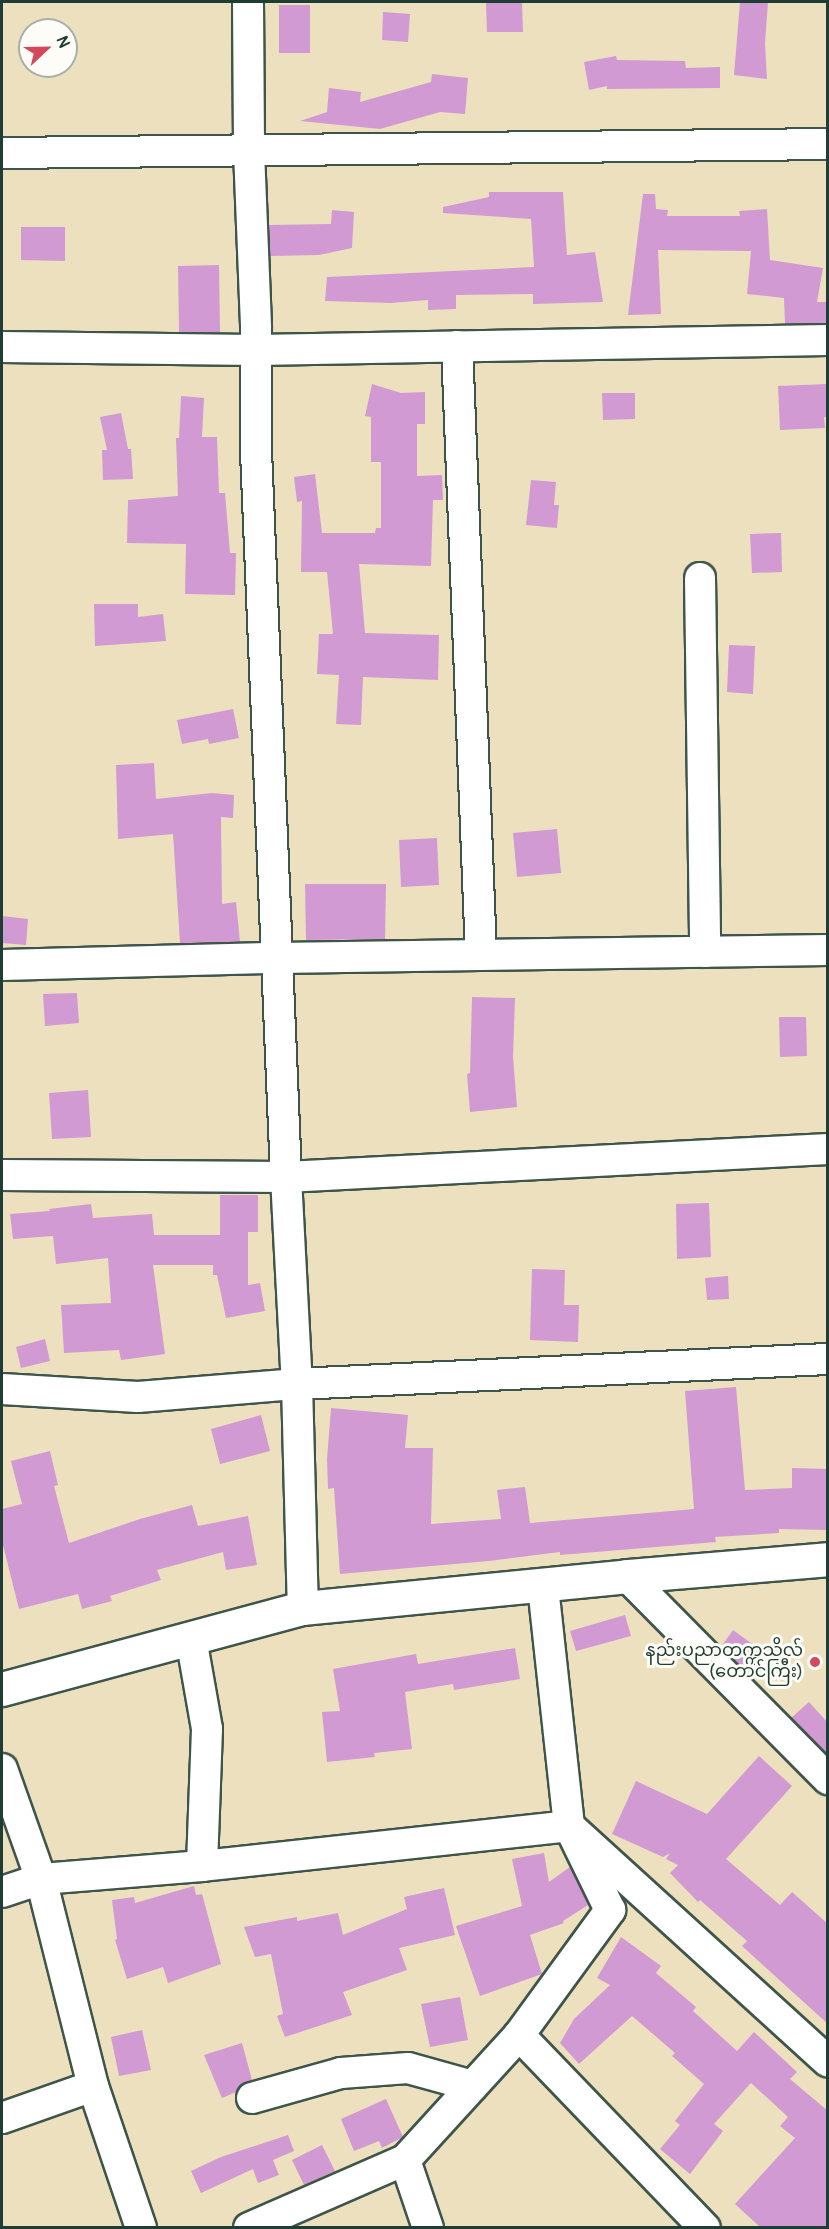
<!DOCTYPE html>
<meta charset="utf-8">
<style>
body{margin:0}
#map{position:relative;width:829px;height:2229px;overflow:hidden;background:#ede0bf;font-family:Pangolin,"Noto Sans Myanmar",sans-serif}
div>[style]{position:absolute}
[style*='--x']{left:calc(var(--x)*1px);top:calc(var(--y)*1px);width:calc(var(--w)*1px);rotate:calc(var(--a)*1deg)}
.building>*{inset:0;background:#d19ad3}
.roads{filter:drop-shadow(2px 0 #3e5549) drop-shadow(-2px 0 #3e5549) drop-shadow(0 2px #3e5549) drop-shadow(0 -2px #3e5549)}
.minor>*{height:30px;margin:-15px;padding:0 15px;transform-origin:15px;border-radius:15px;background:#fff}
.secondary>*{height:33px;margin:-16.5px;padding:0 16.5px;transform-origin:16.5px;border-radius:16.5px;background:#fff}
.dots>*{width:16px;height:16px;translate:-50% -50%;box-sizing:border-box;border:3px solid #fdfcf7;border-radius:50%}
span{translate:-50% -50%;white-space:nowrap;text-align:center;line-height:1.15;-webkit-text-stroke:6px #fdfcf7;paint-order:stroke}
.poi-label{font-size:18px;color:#1f3d34}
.right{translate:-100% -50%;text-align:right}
.frame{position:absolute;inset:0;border:3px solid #1f3d34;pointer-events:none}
.north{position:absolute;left:18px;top:18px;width:60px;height:60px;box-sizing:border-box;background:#fdfcf7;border:2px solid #a4b0a9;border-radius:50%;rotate:68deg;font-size:16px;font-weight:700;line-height:24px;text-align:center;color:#1f3d34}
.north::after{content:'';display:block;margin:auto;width:21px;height:27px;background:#d1495b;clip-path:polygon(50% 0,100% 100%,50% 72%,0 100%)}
</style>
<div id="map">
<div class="building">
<i style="clip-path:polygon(486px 2px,522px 2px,523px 32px,487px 32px)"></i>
<i style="clip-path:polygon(740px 2px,768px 2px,765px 43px,767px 79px,734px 75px)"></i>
<i style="clip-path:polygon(279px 5px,310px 5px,310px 53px,279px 53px)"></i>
<i style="clip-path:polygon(383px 12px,410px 14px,408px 42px,382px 40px)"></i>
<i style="clip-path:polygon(616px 56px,617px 60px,685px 61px,686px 68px,720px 67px,720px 88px,607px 89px,607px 86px,589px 90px,584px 62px)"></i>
<i style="clip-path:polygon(432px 74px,468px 78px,465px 114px,440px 112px,380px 129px,300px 121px,327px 112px,329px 88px,361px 92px,360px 102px,431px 82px)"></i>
<i style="clip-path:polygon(489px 192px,563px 192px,567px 255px,595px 252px,603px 302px,533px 304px,533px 294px,456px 295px,456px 309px,428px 310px,428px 300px,391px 303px,325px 301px,327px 277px,534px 267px,531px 219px,443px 213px,443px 207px,489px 197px)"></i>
<i style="clip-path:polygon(643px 194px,655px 194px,656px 209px,668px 210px,667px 216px,740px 216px,739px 211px,767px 209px,770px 260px,823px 268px,817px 302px,828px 302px,828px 323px,785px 324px,784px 298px,747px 294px,751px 251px,658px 250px,661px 314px,628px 315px)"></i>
<i style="clip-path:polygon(332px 210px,354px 212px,352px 248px,319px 255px,270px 256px,269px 225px,331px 224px)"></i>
<i style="clip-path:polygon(21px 227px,65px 227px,65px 261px,21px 260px)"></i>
<i style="clip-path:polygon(219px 265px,220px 332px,179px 332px,178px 266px)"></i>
<i style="clip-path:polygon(372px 384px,401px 393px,425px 392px,425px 424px,417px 424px,417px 476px,442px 475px,443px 500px,433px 500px,431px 566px,359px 564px,365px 633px,439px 635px,438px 680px,363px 677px,361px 725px,336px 724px,339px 675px,317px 674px,319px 634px,333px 634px,327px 572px,301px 572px,302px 501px,297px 502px,294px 477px,315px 474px,322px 533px,375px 533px,376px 528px,381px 528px,381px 462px,371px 462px,371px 417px,365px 416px)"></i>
<i style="clip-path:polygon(828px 384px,828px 417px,824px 417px,825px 428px,780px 430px,778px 386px)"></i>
<i style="clip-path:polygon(602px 393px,635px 393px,635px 419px,603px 420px)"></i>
<i style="clip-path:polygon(181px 396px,204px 398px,202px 437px,217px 437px,219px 493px,225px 493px,230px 553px,236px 553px,235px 595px,185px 594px,186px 544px,127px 543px,128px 500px,178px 496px,176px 438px,179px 438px)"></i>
<i style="clip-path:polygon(121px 413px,128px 449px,131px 449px,133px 479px,103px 480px,102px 450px,107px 450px,100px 417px)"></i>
<i style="clip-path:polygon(531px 480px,556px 482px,554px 505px,559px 505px,557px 528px,526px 525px)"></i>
<i style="clip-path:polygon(781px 533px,782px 572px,752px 573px,750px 534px)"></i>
<i style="clip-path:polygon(94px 604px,138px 604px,138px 617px,163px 614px,166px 641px,95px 646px)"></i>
<i style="clip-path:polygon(729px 645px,755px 646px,753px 694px,727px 692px)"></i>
<i style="clip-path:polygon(233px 709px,239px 738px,209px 744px,208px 739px,182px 744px,177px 720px)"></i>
<i style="clip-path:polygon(154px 763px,156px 799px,212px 793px,234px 795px,233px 818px,221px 817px,222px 904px,236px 902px,240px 942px,180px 943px,173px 834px,118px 839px,116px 765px)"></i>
<i style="clip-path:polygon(557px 829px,561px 873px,517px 877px,513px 833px)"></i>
<i style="clip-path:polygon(437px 838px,439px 885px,401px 887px,399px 840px)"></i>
<i style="clip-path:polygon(305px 884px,386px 884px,385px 939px,306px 940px)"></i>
<i style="clip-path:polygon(2px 916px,28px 919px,26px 945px,2px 943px)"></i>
<i style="clip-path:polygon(77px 993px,79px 1023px,45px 1026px,43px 994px)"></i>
<i style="clip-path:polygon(472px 997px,515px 998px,513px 1057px,517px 1107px,470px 1112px,467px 1074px,470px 1073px)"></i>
<i style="clip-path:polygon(779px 1017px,806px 1017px,807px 1056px,780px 1057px)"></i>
<i style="clip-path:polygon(88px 1090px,91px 1137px,52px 1139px,49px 1093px)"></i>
<i style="clip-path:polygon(220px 1195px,258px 1195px,258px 1232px,248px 1232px,248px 1285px,260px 1283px,265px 1311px,226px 1318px,217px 1275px,213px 1275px,213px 1265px,153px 1265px,165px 1354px,121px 1360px,119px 1350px,64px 1353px,61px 1305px,111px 1303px,108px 1258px,56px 1264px,53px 1236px,13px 1239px,10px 1214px,50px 1211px,49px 1209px,91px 1204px,93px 1218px,152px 1214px,154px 1235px,220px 1235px)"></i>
<i style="clip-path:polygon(709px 1203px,711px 1257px,677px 1259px,676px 1204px)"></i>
<i style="clip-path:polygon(532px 1269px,565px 1270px,564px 1305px,579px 1305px,578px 1342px,530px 1340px)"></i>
<i style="clip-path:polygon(728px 1276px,729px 1299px,707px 1300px,705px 1278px)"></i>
<i style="clip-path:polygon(45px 1339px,50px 1361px,21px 1368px,16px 1347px)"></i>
<i style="clip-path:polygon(736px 1387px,745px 1490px,792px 1488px,792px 1468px,828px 1469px,828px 1530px,779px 1529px,779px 1533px,715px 1537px,716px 1542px,560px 1555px,560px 1552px,489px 1561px,340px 1574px,334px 1488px,328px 1489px,327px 1459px,331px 1408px,408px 1415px,405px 1448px,433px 1448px,431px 1524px,501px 1519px,497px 1490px,525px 1487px,530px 1523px,694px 1509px,685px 1391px)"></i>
<i style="clip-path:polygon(261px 1415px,270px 1451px,220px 1464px,211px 1429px)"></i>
<i style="clip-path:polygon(50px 1451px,58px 1485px,54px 1486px,69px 1543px,140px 1519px,192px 1505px,198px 1526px,248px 1516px,257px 1565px,226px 1570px,223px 1552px,157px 1570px,161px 1580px,110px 1596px,112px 1601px,82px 1609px,78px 1594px,19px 1609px,2px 1541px,2px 1509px,22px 1504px,11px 1461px)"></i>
<i style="clip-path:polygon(625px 1615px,631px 1636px,576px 1651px,570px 1631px)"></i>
<i style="clip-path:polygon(733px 1630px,766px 1654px,750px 1676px,721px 1647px)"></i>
<i style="clip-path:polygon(515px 1648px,520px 1679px,454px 1690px,453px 1684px,405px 1692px,412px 1749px,374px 1753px,375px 1757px,327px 1762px,322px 1712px,340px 1711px,333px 1669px,416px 1654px,418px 1664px)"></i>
<i style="clip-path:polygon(809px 1702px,828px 1723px,828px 1754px,791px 1718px)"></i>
<i style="clip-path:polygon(759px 1756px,792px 1786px,726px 1859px,780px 1905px,792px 1892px,828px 1924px,828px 2024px,742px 1946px,747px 1941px,700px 1900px,698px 1902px,670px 1873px,678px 1865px,666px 1859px,670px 1853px,663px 1857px,612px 1834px,636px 1781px,707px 1814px)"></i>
<i style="clip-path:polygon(544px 1853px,549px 1882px,570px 1867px,588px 1905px,563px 1921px,564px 1923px,530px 1935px,542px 1974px,480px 1996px,456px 1926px,522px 1906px,512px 1859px)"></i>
<i style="clip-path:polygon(194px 1886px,196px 1895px,202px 1894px,221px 1964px,168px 1983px,163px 1967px,127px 1979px,115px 1940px,117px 1939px,112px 1900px,134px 1897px,135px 1903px)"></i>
<i style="clip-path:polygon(444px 1888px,455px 1935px,399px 1948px,407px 1970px,343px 1992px,352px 2015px,285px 2037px,277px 2016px,283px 2014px,271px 1954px,255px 1957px,244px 1927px,297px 1917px,297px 1921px,338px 1913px,343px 1935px,407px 1909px,404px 1897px)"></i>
<i style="clip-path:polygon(621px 1937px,661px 1966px,656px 1973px,696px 2007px,693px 2011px,737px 2051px,754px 2032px,797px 2072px,790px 2079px,828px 2111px,828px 2228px,761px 2228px,735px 2204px,795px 2138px,780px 2126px,788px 2117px,751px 2083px,714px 2124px,723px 2131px,690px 2174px,660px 2149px,680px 2125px,675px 2121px,704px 2084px,672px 2056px,675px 2053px,632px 2016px,579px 2064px,560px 2043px,574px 2019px,610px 1985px,597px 1978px)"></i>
<i style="clip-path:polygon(460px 1997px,468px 2040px,430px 2047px,421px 2004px)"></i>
<i style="clip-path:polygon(142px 2030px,151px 2070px,119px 2076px,111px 2037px)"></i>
<i style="clip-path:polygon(242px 2043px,252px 2080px,240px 2086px,236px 2092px,222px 2098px,204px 2055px)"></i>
<i style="clip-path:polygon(386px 2099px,403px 2137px,382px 2148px,379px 2141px,354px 2151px,341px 2119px)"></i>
<i style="clip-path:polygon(288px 2135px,294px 2151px,273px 2160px,279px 2175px,258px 2183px,253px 2169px,201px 2193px,191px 2171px,221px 2157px)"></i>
<i style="clip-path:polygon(322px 2145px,335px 2171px,304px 2185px,292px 2160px)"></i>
</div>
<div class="roads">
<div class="minor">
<i style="--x:248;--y:2;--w:149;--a:89.6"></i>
<i style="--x:249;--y:151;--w:177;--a:87.7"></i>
<i style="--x:256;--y:328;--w:123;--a:90"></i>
<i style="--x:256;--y:451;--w:727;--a:87.63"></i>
<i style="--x:286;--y:1177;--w:207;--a:87"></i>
<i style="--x:297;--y:1384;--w:224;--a:88.5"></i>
<i style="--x:2;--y:153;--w:826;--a:-0.62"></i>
<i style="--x:457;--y:346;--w:609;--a:87.74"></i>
<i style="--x:2;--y:347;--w:254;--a:0.7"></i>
<i style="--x:256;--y:350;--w:572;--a:-1"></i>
<i style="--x:700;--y:578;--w:374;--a:89.2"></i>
<i style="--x:2;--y:965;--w:275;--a:-1.5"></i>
<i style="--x:277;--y:958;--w:551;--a:-0.83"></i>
<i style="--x:2;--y:1175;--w:284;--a:0.4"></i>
<i style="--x:286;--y:1177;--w:543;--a:-2.96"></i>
<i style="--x:2;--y:1389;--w:136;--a:3.4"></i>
<i style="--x:138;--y:1397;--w:160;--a:-4.7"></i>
<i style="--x:297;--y:1384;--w:532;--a:-2.7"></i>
<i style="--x:627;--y:1576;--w:286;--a:45.3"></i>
<i style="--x:191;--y:1638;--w:92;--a:80"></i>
<i style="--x:207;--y:1729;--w:137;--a:92.1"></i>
<i style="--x:202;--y:1866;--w:369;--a:-6.2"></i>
<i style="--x:569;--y:1826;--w:350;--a:42.3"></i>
<i style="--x:2;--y:1769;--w:117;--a:70.5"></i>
<i style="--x:41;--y:1879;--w:213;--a:75.9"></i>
<i style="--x:93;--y:2086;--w:150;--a:71.3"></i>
<i style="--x:2;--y:1892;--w:41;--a:-18.4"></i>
<i style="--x:41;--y:1879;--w:162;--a:-4.6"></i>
<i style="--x:519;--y:2035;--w:268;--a:46.1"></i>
<i style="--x:252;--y:2098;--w:92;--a:-15.7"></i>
<i style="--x:341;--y:2073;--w:67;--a:-4.3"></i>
<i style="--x:408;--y:2068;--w:67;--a:15.5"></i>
<i style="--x:2;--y:2118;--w:96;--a:-19.4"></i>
<i style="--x:405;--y:2160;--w:72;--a:71.3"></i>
<i style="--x:249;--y:2228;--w:170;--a:-23.6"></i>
<i style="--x:405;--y:2160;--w:169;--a:-47.6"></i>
<i style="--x:519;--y:2035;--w:155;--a:-53.9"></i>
<i style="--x:610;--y:1910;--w:93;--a:-116"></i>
<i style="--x:569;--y:1826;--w:241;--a:-96.2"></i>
</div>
<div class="secondary">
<i style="--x:2;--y:1689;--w:312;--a:-15.1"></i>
<i style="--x:303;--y:1608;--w:326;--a:-5.6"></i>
<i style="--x:627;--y:1576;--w:202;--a:-4.8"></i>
</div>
</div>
<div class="dots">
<i style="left:815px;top:1662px;background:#d1495b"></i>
</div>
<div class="poi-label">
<span class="right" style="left:803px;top:1662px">နည်းပညာတက္ကသိုလ်<br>(တောင်ကြီး)</span>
</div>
<div class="frame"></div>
<div class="north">N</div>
</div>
